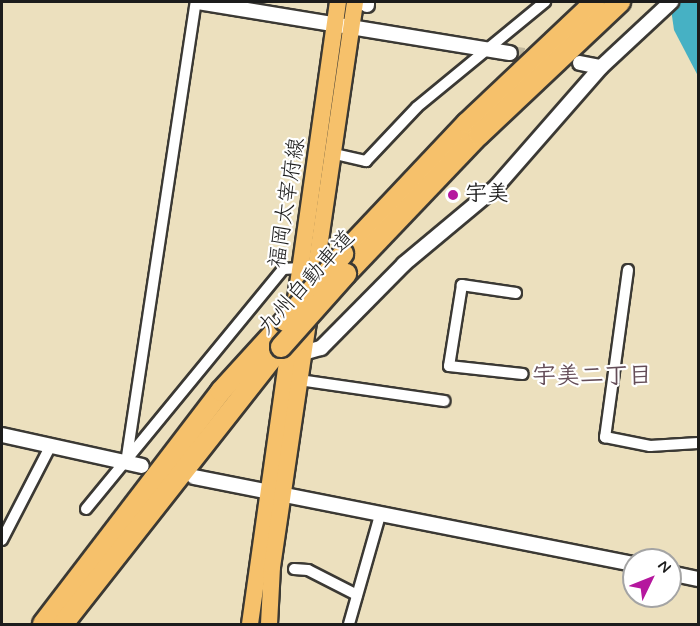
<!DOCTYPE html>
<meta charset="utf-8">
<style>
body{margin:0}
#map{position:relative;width:700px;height:626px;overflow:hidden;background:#ece0be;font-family:Mynerve,"Klee One",sans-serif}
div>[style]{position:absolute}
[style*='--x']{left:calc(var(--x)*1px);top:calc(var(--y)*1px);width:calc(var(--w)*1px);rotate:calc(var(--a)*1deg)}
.water>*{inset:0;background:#46b1c4}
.tertiary-tunnel>*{height:14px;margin-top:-7px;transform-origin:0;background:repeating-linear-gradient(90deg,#c2b99e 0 14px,transparent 0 21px)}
.roads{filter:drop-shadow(2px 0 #3b3934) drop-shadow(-2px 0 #3b3934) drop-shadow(0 2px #3b3934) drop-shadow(0 -2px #3b3934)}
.minor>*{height:10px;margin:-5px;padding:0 5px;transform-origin:5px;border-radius:5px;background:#fff}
.tertiary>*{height:14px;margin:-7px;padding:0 7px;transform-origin:7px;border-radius:7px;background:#fff}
.primary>*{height:16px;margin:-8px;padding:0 8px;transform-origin:8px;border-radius:8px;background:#f6c16b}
.motorway>*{height:20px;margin:-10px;padding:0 10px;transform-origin:10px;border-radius:10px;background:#f6c16b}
.bridges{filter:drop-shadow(2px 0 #3b3934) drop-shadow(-2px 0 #3b3934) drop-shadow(0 2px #3b3934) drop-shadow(0 -2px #3b3934)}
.motorway-bridge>*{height:20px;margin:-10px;padding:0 10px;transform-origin:10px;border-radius:10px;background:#f6c16b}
.dots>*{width:16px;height:16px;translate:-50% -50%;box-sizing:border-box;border:3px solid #fff;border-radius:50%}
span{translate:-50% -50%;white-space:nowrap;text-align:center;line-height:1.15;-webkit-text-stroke:4.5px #fff;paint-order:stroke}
.poi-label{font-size:22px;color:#1c1c1c;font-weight:700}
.left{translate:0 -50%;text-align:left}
.street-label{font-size:22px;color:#1c1c1c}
.neighbourhood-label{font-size:24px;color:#644d58;font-weight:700}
.frame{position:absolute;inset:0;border:3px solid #1c1c1c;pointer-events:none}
.north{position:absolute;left:622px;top:548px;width:60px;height:60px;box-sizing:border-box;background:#fff;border:2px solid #a4a4a4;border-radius:50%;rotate:47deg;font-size:16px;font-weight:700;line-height:24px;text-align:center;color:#1c1c1c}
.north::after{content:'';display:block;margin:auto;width:21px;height:27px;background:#b5179e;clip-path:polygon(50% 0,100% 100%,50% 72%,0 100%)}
</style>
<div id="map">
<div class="water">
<i style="clip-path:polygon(670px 2px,698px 2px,698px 76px,674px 30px)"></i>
</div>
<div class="tertiary-tunnel">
<i style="--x:510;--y:53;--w:71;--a:8.1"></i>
</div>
<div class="roads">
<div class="minor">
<i style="--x:335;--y:154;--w:32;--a:13"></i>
<i style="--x:366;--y:161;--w:74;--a:-46.6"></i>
<i style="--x:417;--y:107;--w:166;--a:-39.4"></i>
<i style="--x:628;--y:270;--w:169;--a:97.8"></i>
<i style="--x:605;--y:437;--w:46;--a:11.3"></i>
<i style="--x:650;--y:446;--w:48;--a:-3.6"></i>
<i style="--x:516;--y:293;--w:55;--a:-171.6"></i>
<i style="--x:462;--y:285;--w:82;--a:99.1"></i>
<i style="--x:449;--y:366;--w:74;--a:6.2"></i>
<i style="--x:299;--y:380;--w:147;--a:8.2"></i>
<i style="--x:126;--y:463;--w:466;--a:-81.4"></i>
<i style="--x:86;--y:509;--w:310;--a:-50.6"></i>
<i style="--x:283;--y:269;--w:17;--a:-3"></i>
<i style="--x:2;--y:540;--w:107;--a:-62.7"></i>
<i style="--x:294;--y:569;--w:14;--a:4"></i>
<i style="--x:308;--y:570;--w:55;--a:27"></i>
<i style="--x:349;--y:624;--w:113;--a:-74.1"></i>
</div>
<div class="tertiary">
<i style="--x:198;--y:2;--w:316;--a:9.3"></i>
<i style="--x:367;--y:5;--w:3;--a:-90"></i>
<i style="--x:580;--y:63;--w:21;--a:11"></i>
<i style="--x:303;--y:353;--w:19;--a:-16"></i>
<i style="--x:321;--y:348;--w:118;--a:-45.3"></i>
<i style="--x:404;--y:264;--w:120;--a:-39.9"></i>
<i style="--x:496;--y:187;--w:159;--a:-48.8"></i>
<i style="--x:601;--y:67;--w:96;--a:-42.9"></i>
<i style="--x:2;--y:435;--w:143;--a:12.5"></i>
<i style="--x:194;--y:477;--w:449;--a:11.2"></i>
<i style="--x:670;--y:573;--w:29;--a:12"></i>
</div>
<div class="primary">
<i style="--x:250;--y:624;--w:628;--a:-81.95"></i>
<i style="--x:269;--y:624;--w:57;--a:-87"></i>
<i style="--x:272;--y:567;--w:571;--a:-81.64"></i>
</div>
<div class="motorway">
<i style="--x:343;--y:254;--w:180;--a:-46.6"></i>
<i style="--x:467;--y:123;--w:176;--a:-43.4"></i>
<i style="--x:346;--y:274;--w:192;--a:-46.3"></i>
<i style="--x:479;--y:135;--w:194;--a:-43.3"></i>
<i style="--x:43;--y:624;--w:293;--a:-52.6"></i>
<i style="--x:221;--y:391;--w:95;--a:-47.6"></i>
<i style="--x:63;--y:624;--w:352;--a:-51.8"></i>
</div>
</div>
<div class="bridges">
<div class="motorway-bridge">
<i style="--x:285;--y:321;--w:89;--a:-49.1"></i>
<i style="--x:281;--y:347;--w:98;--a:-48.3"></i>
</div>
</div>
<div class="dots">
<i style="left:453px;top:195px;background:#b5179e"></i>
</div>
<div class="poi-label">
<span class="left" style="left:465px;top:195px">宇美</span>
</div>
<div class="street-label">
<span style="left:288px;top:203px;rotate:-81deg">福岡太宰府線</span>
<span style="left:307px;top:283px;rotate:-48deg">九州自動車道</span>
</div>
<div class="neighbourhood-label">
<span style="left:592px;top:377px">宇美二丁目</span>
</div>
<div class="frame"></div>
<div class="north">N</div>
</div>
